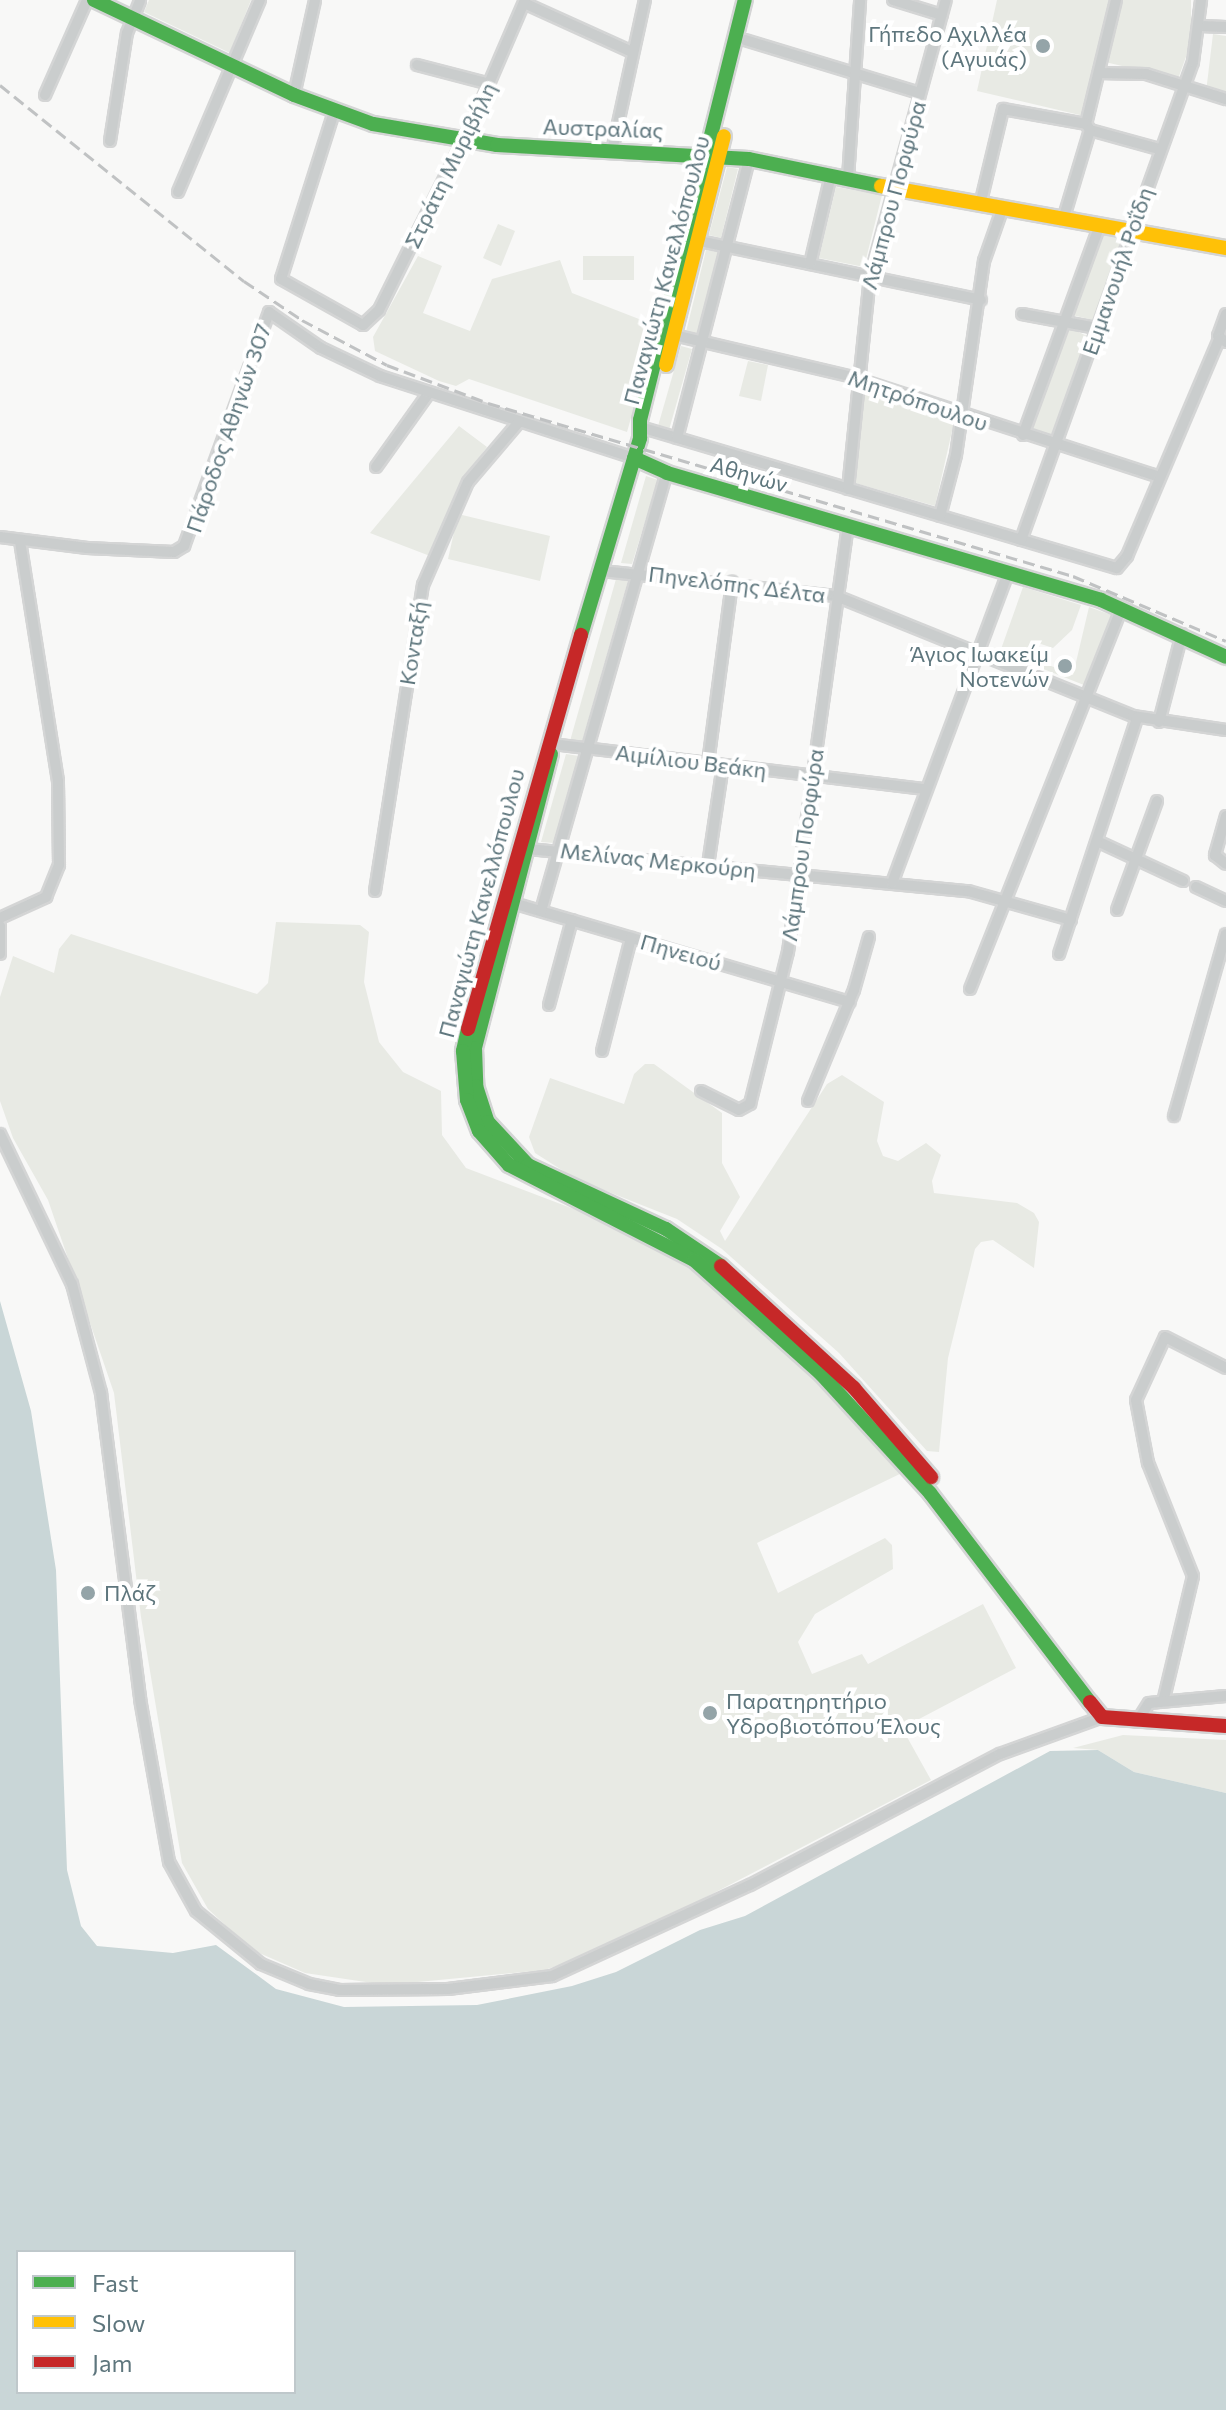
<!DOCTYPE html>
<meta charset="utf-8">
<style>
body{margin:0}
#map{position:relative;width:1226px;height:2410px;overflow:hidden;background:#f8f8f7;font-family:Commissioner,sans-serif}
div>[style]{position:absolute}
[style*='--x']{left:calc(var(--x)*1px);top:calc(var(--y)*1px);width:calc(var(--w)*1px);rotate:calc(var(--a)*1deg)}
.green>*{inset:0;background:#e8eae4}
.water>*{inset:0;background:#c9d6d7}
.roads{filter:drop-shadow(2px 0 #d4d5d5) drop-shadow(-2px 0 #d4d5d5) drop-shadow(0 2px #d4d5d5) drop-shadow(0 -2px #d4d5d5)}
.street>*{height:10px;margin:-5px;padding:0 5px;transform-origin:5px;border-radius:5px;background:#cacdcd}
.fast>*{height:14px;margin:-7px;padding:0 7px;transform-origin:7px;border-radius:7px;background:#4caf50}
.slow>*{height:14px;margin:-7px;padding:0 7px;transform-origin:7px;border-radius:7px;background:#ffc107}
.jam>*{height:14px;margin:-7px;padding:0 7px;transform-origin:7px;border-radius:7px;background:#c62828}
.rail>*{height:3px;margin-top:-1.5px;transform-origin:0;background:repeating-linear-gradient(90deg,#c0c2c3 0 12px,transparent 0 18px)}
.dots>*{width:22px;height:22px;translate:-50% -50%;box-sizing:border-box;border:4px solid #fff;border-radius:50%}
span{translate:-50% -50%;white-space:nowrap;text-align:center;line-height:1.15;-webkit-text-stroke:8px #fff;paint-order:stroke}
.poi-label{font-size:22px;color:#5e767d}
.right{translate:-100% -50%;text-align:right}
.left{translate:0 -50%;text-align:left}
.street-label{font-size:22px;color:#5e767d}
.legend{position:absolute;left:16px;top:2250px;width:280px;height:144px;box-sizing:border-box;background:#fff;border:2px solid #bfc8cb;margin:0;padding:10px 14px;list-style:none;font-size:24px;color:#5e767d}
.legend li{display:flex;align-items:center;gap:16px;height:40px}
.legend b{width:40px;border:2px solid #bfc8cb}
</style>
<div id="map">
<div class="green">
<i style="clip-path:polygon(149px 0,251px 0,230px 53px,144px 12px)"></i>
<i style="clip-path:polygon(997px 0,1110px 0,1084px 116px,977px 91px)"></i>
<i style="clip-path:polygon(1121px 0,1191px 0,1191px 43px,1178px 79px,1105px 62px)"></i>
<i style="clip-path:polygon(1213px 34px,1226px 36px,1226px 95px,1206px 92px)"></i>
<i style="clip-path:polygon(727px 167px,738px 169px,721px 238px,709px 235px)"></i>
<i style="clip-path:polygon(836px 187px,882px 195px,864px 267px,819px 258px)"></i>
<i style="clip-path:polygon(498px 224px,515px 231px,501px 266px,483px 258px)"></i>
<i style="clip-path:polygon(1102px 232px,1124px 235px,1093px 320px,1072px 315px)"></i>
<i style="clip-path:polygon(706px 250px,718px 252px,697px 334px,686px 332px)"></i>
<i style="clip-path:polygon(418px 256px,442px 266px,423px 313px,470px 331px,492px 279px,560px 260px,572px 293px,657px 326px,627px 432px,469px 379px,456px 386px,439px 381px,375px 351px,373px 337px)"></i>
<i style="clip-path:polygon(583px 256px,634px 256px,634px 280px,583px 280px)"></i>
<i style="clip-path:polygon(1068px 327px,1087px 336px,1051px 438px,1029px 432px)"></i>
<i style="clip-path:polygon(681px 346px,692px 349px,669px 430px,658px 426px)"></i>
<i style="clip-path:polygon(748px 361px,768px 365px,761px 401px,739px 396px)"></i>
<i style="clip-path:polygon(863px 388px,955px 418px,935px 506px,855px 483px)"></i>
<i style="clip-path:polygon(459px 426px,487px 447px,461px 482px,430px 556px,370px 533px)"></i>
<i style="clip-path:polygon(646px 476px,658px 480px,632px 564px,621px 563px)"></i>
<i style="clip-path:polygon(458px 514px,550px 536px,540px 581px,448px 559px)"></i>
<i style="clip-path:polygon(616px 579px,628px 581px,582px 742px,570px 741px)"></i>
<i style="clip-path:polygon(1023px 587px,1081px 605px,1072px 630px,1053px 648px,1038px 643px,1032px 658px,1073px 675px,1089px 607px,1114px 616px,1089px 687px,1000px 652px)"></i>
<i style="clip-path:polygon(566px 754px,579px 756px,554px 843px,541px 842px)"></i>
<i style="clip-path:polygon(276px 922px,360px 925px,369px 932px,364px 982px,379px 1042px,403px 1072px,441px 1091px,442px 1135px,466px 1168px,579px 1211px,681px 1260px,786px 1348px,906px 1471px,757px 1543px,778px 1593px,885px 1538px,892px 1545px,893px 1569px,815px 1614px,798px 1642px,812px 1674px,862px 1654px,868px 1664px,983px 1604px,1016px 1668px,902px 1728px,931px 1780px,612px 1946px,545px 1970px,386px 1985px,305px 1973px,252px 1950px,208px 1909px,182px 1863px,141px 1617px,114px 1393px,48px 1200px,13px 1138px,0 1101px,0 997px,13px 956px,54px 973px,59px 949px,71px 934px,257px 994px,268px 983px)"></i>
<i style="clip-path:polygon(645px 1064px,654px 1064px,722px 1113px,722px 1163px,740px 1197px,720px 1231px,725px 1241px,827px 1084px,842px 1075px,884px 1102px,877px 1141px,883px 1156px,898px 1161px,926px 1143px,941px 1155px,932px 1181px,934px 1193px,1017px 1203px,1034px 1213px,1039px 1222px,1034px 1268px,993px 1240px,981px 1242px,975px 1249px,948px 1358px,939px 1452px,927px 1451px,839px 1353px,722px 1249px,677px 1219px,576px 1179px,535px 1153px,529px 1137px,550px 1078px,624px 1104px,634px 1074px)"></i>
<i style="clip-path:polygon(1123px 1735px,1226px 1740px,1226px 1793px,1134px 1772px,1098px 1750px,1073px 1748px)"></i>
</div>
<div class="water">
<i style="clip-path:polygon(evenodd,0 1301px,31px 1411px,56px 1570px,67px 1870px,81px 1926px,97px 1946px,173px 1953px,216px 1945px,276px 1989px,344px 2007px,477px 2005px,572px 1986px,616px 1972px,700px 1930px,745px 1916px,1050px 1751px,1098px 1750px,1134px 1772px,1226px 1793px,1226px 2410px,0 2410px,0 1301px,18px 2252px,294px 2252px,294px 2392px,18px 2392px,18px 2252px)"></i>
</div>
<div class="roads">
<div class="street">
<i style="--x:893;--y:0;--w:51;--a:17"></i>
<i style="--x:524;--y:3;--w:119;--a:24.4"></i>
<i style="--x:1200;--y:26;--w:26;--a:2"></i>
<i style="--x:745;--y:40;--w:182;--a:16.9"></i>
<i style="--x:417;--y:65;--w:75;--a:14.6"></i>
<i style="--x:1099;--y:73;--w:47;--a:1.2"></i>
<i style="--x:1146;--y:74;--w:84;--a:17.4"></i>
<i style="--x:45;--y:95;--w:104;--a:-66.1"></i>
<i style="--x:294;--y:95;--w:97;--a:-77.5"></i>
<i style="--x:334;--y:112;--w:175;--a:107.6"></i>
<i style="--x:281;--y:279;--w:94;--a:29.3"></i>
<i style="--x:363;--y:325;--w:22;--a:-43"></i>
<i style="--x:379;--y:310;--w:209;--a:-63.6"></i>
<i style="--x:472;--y:123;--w:134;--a:-66.7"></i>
<i style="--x:1086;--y:124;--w:128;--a:-76.4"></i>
<i style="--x:110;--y:141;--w:109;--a:-81.1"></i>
<i style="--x:127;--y:33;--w:35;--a:-68"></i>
<i style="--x:612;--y:151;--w:155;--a:-77.7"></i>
<i style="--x:848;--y:178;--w:178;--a:-86.1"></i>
<i style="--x:178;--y:192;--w:209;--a:-66.9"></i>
<i style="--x:980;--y:205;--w:99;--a:-76.5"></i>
<i style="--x:1003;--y:109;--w:84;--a:10.2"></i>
<i style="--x:1086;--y:124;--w:7;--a:56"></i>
<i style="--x:1090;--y:130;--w:72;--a:15.4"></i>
<i style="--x:1063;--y:220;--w:94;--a:-73.3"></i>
<i style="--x:699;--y:241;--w:288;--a:11.8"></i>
<i style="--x:810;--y:264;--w:91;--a:-76.7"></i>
<i style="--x:1022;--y:314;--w:76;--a:10.6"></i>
<i style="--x:1226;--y:314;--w:23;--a:110"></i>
<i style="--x:1218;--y:336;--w:10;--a:37"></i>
<i style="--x:674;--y:335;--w:180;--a:13.2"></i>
<i style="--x:849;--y:376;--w:324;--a:18"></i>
<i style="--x:647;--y:429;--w:490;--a:16.5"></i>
<i style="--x:1117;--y:568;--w:16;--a:-50"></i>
<i style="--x:1127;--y:556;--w:236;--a:-67"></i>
<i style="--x:1023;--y:435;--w:224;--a:-69.9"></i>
<i style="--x:677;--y:438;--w:288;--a:-75.5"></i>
<i style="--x:376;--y:467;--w:90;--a:-54.5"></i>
<i style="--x:848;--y:489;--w:213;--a:-84.1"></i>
<i style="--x:870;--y:277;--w:287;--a:-74.7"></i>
<i style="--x:940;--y:516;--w:63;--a:-75.3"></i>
<i style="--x:956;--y:455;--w:196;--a:-81.8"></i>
<i style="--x:984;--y:261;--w:54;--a:-70.6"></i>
<i style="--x:0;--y:537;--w:88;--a:7.2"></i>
<i style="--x:87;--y:548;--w:87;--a:2.6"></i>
<i style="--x:174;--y:552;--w:12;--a:-31"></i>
<i style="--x:184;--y:546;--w:249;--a:-70"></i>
<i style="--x:269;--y:312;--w:63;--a:34.7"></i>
<i style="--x:321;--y:348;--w:65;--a:25.4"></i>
<i style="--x:380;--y:376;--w:267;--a:17.9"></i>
<i style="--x:1021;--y:540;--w:508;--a:-70.21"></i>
<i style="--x:1193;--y:62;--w:63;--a:-82.6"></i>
<i style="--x:602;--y:571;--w:235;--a:6.1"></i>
<i style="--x:836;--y:596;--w:320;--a:22"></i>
<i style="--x:1133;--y:716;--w:94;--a:8.6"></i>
<i style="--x:1159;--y:722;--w:91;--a:-75.4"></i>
<i style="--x:552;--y:744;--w:377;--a:6.9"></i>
<i style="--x:708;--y:763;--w:183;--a:-82.4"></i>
<i style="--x:1226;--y:816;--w:41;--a:105.8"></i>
<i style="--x:1215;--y:855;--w:14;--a:39"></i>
<i style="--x:1097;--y:841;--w:95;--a:24.9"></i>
<i style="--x:528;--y:849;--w:442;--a:5.5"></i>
<i style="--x:968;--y:891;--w:107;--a:15.7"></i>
<i style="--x:708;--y:865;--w:101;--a:-81.5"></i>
<i style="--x:892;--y:883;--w:332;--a:-69.5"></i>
<i style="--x:1196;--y:887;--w:33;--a:25"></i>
<i style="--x:375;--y:891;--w:310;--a:-81.1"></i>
<i style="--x:423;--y:585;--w:112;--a:-66.4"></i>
<i style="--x:468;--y:482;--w:79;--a:-49.6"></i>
<i style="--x:513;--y:903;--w:351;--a:16.4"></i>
<i style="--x:1117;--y:910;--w:116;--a:-69.8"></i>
<i style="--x:541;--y:911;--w:456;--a:-74"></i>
<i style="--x:0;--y:918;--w:51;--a:-24.5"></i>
<i style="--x:46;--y:897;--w:35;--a:-68"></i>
<i style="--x:59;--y:865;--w:84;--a:-90.7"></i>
<i style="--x:58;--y:781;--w:243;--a:-99"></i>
<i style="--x:0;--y:926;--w:28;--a:90"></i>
<i style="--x:1059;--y:954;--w:249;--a:-71.7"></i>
<i style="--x:970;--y:989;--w:410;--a:-68.3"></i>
<i style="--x:549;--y:1005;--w:88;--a:-74.9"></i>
<i style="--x:602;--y:1051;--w:117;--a:-75.6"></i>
<i style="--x:701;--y:1091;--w:42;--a:26.6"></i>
<i style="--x:739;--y:1110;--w:13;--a:-29"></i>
<i style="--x:750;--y:1104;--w:157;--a:-76"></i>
<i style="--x:788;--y:952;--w:429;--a:-82"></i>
<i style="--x:808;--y:1101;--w:120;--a:-67.5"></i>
<i style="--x:854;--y:990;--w:55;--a:-74.2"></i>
<i style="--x:1174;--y:1116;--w:189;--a:-74.1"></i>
<i style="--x:0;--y:1134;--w:166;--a:64.4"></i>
<i style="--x:72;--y:1284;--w:113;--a:75.1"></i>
<i style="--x:101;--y:1393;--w:308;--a:82.7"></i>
<i style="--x:140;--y:1699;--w:166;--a:79.9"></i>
<i style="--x:169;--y:1862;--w:56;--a:61.1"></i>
<i style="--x:196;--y:1911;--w:84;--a:39.2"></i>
<i style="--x:261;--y:1964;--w:52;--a:22.6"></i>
<i style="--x:309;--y:1984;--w:31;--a:11"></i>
<i style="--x:339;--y:1990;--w:109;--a:-0.5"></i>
<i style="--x:448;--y:1989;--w:105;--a:-7.1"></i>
<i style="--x:552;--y:1976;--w:218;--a:-24.7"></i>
<i style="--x:750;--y:1885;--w:282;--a:-27.7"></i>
<i style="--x:1000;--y:1754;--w:109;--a:-19.9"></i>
<i style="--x:1164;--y:1698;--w:125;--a:-76.6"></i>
<i style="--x:1193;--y:1576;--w:122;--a:-111.7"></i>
<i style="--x:1148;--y:1463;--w:64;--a:-100.8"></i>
<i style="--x:1136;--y:1400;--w:69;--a:-65.3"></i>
<i style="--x:1165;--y:1337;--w:68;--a:26.9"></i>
<i style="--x:1137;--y:1722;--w:22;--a:-58"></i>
<i style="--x:1149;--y:1703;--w:77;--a:-5.2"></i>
</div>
<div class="fast">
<i style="--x:94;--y:0;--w:221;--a:25.4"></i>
<i style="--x:294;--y:95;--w:84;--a:20.2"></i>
<i style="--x:373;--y:124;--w:126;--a:9.6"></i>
<i style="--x:497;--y:145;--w:252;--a:3.2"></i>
<i style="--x:749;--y:159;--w:135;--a:11.6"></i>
<i style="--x:634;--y:458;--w:36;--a:24"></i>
<i style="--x:667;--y:473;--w:452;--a:16.3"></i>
<i style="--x:1101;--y:600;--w:137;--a:24.5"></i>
<i style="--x:581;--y:635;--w:206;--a:-73.3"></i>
<i style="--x:640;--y:438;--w:18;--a:-90"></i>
<i style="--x:640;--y:420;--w:433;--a:-76"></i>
<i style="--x:551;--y:754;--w:304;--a:104.5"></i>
<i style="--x:475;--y:1048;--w:38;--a:88"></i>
<i style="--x:476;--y:1086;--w:38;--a:72"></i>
<i style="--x:488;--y:1122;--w:59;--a:47.1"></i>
<i style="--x:528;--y:1165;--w:152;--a:24.9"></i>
<i style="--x:666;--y:1229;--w:66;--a:33.9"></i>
<i style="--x:468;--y:1029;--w:23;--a:103"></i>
<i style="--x:463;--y:1051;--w:49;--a:85.3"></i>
<i style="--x:467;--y:1100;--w:33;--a:69"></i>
<i style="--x:479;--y:1131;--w:45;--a:48.6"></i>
<i style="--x:509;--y:1165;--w:208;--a:27.2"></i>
<i style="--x:694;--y:1260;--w:171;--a:41.9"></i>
<i style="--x:821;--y:1374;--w:161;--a:47.5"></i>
<i style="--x:930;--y:1493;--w:263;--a:52.6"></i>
</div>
<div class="slow">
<i style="--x:881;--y:186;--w:351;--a:10.2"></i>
<i style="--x:666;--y:365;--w:236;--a:-75.8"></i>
</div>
<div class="jam">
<i style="--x:468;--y:1029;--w:410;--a:-74"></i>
<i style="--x:721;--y:1266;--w:180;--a:42.5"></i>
<i style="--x:854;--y:1388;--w:118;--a:49.1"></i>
<i style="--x:1090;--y:1702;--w:19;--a:51"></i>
<i style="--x:1102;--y:1717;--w:124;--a:4.2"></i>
</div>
</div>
<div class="rail">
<i style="--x:0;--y:85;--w:313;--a:38.8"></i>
<i style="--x:244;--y:281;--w:70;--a:33.9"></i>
<i style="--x:302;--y:320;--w:96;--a:27.9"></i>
<i style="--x:387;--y:365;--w:108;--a:20.6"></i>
<i style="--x:488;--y:403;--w:610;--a:16.47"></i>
<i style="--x:1073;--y:576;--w:166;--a:23"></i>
</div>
<div class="dots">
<i style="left:1043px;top:46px;background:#94a4a8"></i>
<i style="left:1065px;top:666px;background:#94a4a8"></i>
<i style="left:88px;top:1593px;background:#94a4a8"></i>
<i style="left:710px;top:1713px;background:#94a4a8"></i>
</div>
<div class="poi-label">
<span class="right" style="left:1027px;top:46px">Γήπεδο Αχιλλέα<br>(Αγυιάς)</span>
<span class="right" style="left:1049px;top:666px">Άγιος Ιωακείμ<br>Νοτενών</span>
<span class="left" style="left:104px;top:1593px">Πλάζ</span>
<span class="left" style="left:726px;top:1713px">Παρατηρητήριο<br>Υδροβιοτόπου Έλους</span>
</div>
<div class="street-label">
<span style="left:603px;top:128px;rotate:2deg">Αυστραλίας</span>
<span style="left:450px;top:165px;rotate:-64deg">Στράτη Μυριβήλη</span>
<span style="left:893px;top:195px;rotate:-75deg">Λάμπρου Πορφύρα</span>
<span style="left:666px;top:270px;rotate:-75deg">Παναγιώτη Κανελλόπουλου</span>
<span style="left:1117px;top:271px;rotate:-71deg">Εμμανουήλ Ροΐδη</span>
<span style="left:918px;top:400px;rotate:19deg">Μητρόπουλου</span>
<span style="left:228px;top:428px;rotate:-71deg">Πάροδος Αθηνών 307</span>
<span style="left:749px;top:474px;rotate:16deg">Αθηνών</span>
<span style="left:737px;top:584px;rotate:7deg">Πηνελόπης Δέλτα</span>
<span style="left:413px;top:643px;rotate:-81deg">Κονταξή</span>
<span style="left:691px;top:761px;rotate:7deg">Αιμίλιου Βεάκη</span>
<span style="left:802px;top:845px;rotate:-82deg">Λάμπρου Πορφύρα</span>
<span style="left:658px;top:860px;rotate:6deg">Μελίνας Μερκούρη</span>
<span style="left:481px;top:903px;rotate:-75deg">Παναγιώτη Κανελλόπουλου</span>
<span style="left:681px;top:952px;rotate:16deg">Πηνειού</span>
</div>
<ul class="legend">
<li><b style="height:10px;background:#4caf50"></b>Fast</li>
<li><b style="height:10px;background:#ffc107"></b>Slow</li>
<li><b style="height:10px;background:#c62828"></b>Jam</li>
</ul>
</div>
